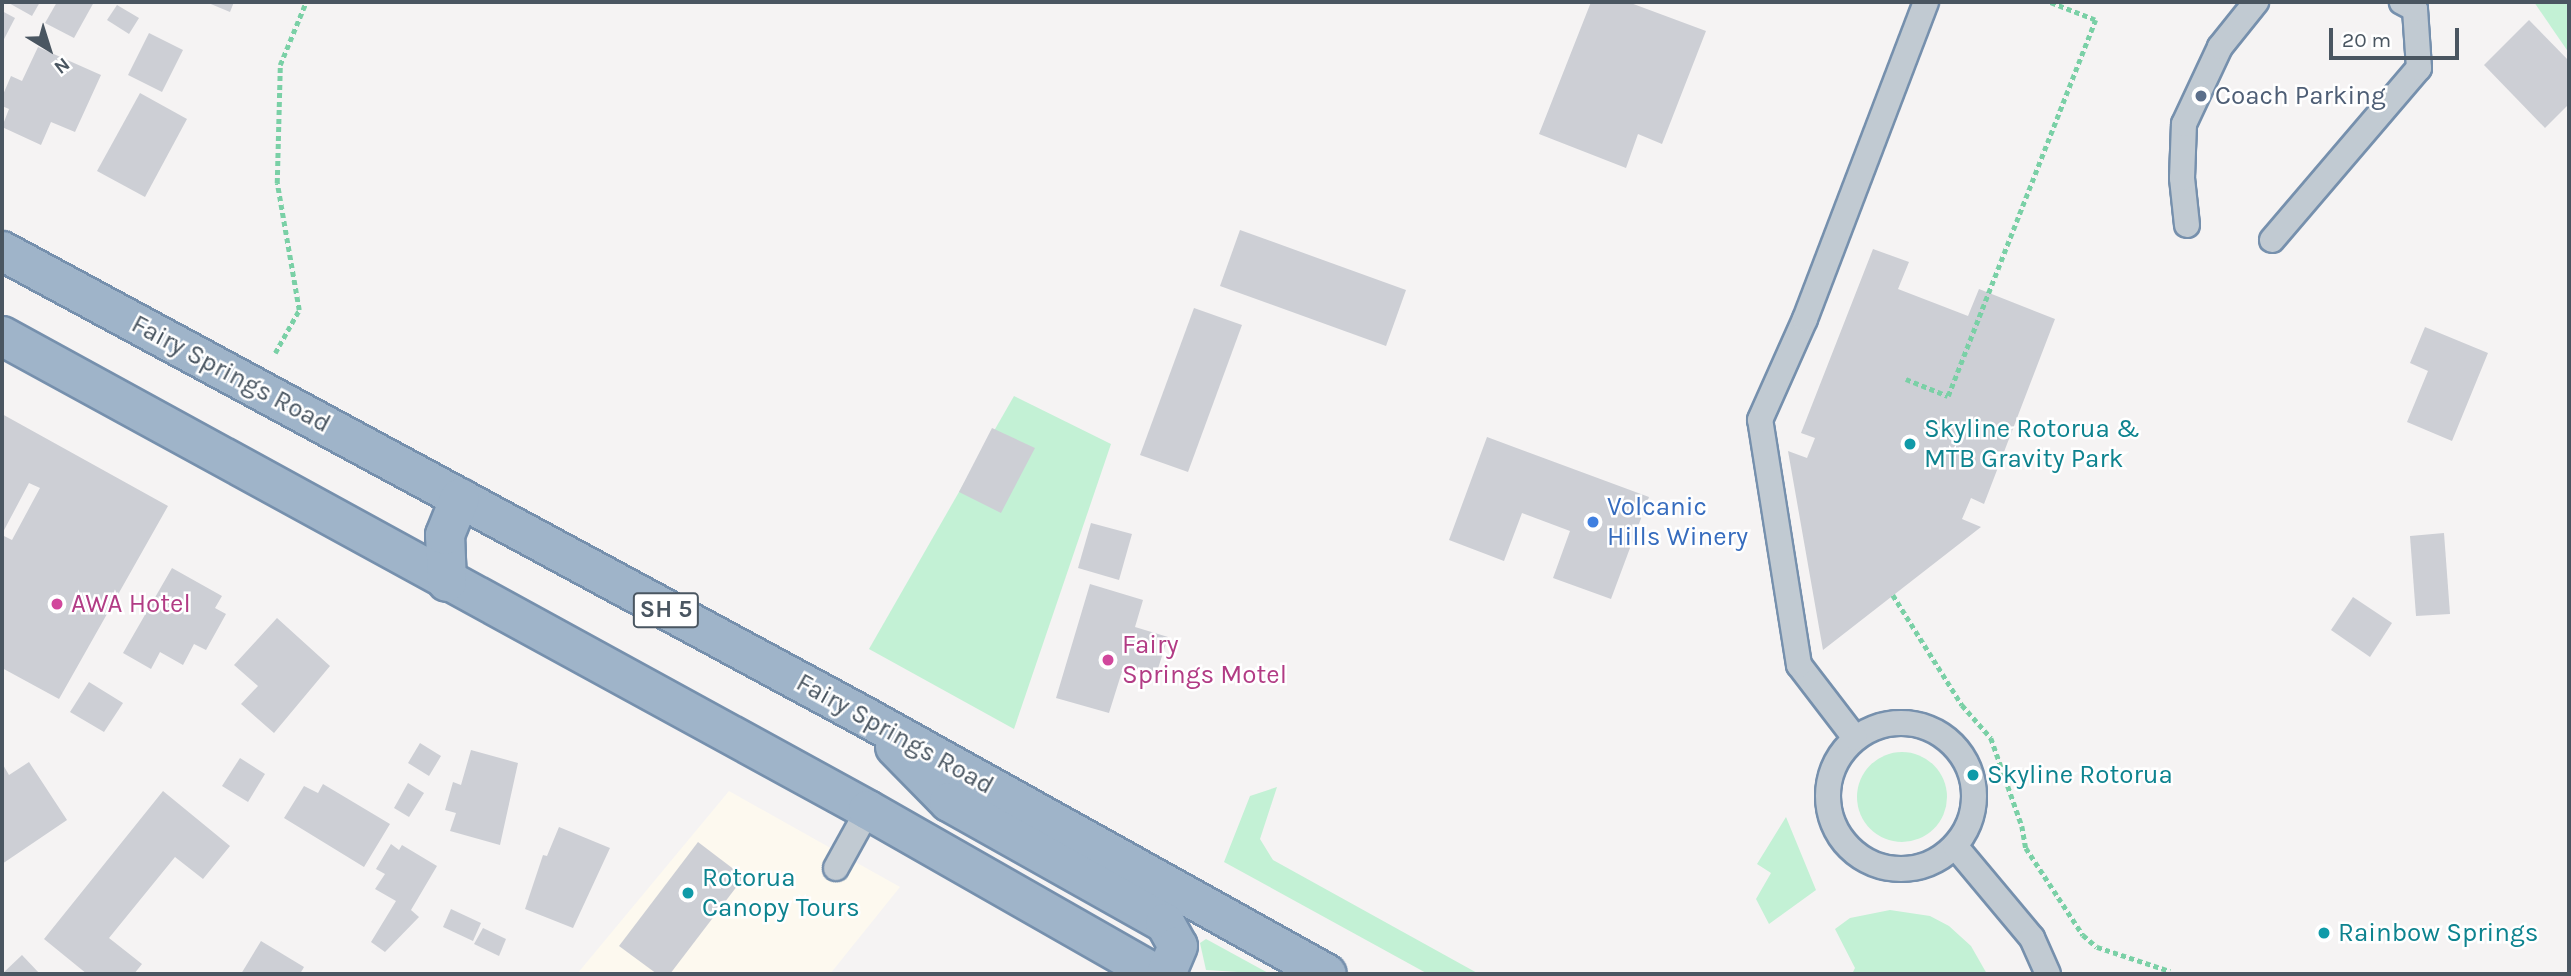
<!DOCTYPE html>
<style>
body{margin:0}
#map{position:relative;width:2571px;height:976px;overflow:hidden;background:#f5f3f3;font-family:Karla,sans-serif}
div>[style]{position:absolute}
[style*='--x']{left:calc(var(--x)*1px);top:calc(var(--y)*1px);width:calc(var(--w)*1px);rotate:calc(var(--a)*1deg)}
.commercial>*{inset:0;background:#fdf9ef}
.green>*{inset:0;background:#c3f1d5}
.round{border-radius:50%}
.building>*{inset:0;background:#cdcfd5}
.path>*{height:4.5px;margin-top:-2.25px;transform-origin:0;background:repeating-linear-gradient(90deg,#7ad0a6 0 5px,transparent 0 8.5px)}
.roads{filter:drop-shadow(2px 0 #7690ad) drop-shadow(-2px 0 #7690ad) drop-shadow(0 2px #7690ad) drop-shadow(0 -2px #7690ad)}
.service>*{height:24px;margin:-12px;padding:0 12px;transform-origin:12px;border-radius:12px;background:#c1cad2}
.service>.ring{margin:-12px;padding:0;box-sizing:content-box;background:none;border:24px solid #c1cad2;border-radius:50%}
.trunk>*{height:38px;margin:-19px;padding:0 19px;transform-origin:19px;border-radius:19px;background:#9fb4c9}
.dots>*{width:19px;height:19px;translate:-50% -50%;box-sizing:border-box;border:4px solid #fff;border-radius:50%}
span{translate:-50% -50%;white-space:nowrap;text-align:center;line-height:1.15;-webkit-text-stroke:5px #fff;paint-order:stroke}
.shield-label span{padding:2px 5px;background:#fff;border:2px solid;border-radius:5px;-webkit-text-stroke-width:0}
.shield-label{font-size:24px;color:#4a5661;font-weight:700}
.service-label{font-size:26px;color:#4e5e75}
.left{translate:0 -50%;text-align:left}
.street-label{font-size:26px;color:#4a5661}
.culture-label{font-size:26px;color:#0d838f}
.shop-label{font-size:26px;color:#366cbe}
.hotel-label{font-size:26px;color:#b23c85}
.frame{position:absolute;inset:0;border:4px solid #4a5661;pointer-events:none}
.north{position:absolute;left:14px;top:14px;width:70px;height:70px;-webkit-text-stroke:5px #fff;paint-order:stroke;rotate:142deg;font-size:19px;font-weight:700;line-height:28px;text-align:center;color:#4a5661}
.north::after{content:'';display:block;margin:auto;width:24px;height:32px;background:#4a5661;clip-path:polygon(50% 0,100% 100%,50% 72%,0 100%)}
.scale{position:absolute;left:2329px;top:28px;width:130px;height:32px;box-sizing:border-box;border:4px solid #4a5661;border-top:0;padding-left:9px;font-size:21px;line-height:24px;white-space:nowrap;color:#4a5661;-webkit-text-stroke:5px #fff;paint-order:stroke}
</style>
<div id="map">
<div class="commercial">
<i style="clip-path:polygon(729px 791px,900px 887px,830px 974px,577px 974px)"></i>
</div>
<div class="green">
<i style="clip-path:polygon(2534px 2px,2569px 2px,2569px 53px)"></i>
<i style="clip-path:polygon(1014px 396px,1111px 444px,1014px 729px,869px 649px)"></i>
<i class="round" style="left:1857px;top:752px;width:90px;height:90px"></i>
<i style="clip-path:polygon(1277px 787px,1260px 839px,1273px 860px,1479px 974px,1428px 974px,1224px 862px,1250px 796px)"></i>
<i style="clip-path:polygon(1786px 817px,1816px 890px,1769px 924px,1756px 899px,1771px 873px,1757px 864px)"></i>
<i style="clip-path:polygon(1890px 910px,1930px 916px,1949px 926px,1971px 946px,1987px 974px,1852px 974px,1855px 968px,1835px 929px,1850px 918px)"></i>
<i style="clip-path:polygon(1206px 939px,1270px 974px,1206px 970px,1200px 943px)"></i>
</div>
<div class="building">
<i style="clip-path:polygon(7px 2px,40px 2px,32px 16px)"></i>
<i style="clip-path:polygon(57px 2px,94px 2px,74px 38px,45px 23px)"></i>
<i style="clip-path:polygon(206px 2px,234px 2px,230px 12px)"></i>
<i style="clip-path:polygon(1591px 2px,1628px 2px,1706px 31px,1662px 144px,1638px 134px,1626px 168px,1539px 134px)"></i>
<i style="clip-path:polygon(117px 5px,139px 18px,129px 34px,107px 20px)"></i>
<i style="clip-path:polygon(2px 11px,15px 18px,2px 43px)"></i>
<i style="clip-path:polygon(2529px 20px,2569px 61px,2569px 104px,2545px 128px,2484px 65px)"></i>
<i style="clip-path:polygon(149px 33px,183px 50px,162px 92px,128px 75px)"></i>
<i style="clip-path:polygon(38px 47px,101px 75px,75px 132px,51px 122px,41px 145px,2px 127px,9px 109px,2px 106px,2px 97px,11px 76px,22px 81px)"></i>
<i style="clip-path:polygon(140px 93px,187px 119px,145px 197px,97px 171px)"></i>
<i style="clip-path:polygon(1240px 230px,1406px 290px,1386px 346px,1220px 286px)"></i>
<i style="clip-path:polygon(1873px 249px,1909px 262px,1898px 289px,1968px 316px,1979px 289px,2055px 319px,1984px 504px,1971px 498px,1962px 519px,1981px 527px,1823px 650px,1788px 451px,1807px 458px,1815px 438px,1801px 433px)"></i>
<i style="clip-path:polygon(1194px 308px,1242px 325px,1188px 472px,1140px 455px)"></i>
<i style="clip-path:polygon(2425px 327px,2488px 353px,2452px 441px,2407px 422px,2428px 371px,2410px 363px)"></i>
<i style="clip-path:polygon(2px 414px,168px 506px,59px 699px,2px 668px,2px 535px,12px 540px,40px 488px,29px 483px,2px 534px)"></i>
<i style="clip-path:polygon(992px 428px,1035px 448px,1001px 513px,959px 492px)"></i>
<i style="clip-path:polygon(1487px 437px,1649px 497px,1611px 599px,1553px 578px,1570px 531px,1522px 513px,1504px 561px,1449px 540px)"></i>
<i style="clip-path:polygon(1091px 523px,1132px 534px,1119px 580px,1078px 568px)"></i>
<i style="clip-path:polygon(2444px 533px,2450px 614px,2416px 616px,2410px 536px)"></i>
<i style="clip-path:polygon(172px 568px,222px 596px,215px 608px,226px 614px,206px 650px,194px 644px,183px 665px,160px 652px,151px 669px,123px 653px)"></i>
<i style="clip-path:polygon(1090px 584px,1143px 600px,1135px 627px,1168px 637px,1156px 675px,1124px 665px,1109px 713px,1056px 698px)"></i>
<i style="clip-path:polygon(2353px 597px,2392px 623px,2370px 657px,2331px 630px)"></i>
<i style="clip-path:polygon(277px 618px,330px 666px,274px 733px,241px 704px,258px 686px,234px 665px)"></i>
<i style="clip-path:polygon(89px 682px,123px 703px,104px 732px,70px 712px)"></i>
<i style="clip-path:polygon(420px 743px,441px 756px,429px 776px,408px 763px)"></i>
<i style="clip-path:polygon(471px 750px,518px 763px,500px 845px,450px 831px,456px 813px,445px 810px,453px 782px,461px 785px)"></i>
<i style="clip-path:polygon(240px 758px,265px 774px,248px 802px,222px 786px)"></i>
<i style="clip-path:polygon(29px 762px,67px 820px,2px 864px,2px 763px,9px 775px)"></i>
<i style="clip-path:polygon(408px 783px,424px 793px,409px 817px,394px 808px)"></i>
<i style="clip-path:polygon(323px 784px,390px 824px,364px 867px,284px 818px,304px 786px,318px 793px)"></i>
<i style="clip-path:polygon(163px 791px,230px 846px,203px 879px,175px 857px,109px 938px,142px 964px,134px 974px,87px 974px,44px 939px)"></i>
<i style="clip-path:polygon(559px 827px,610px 848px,573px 928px,525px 909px,543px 855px,547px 856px)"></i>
<i style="clip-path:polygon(698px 842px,744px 877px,670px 974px,657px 974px,619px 946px)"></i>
<i style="clip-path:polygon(391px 844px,399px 850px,402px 845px,437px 866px,411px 910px,419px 917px,385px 952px,371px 942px,396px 901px,375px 889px,385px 874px,376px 869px)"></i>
<i style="clip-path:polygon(451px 909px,481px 923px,473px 941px,443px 927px)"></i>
<i style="clip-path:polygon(483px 928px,506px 939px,499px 956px,474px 944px)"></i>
<i style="clip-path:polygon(261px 941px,304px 967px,300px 974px,241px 974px)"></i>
<i style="clip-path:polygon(22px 955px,40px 974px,2px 974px)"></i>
</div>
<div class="path">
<i style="--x:275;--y:353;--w:49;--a:-60.8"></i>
<i style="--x:299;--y:310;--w:129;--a:-99.8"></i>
<i style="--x:277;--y:183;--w:118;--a:-88.5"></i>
<i style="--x:280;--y:65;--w:68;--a:-67.6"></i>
<i style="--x:1906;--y:379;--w:45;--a:22"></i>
<i style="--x:1948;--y:396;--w:404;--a:-68.6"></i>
<i style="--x:2095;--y:20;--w:49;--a:-158.6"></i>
<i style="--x:1893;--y:595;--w:130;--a:57.9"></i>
<i style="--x:1962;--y:705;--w:44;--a:48.7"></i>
<i style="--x:1991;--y:738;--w:93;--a:70.6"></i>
<i style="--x:2022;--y:826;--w:22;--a:80"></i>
<i style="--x:2026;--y:848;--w:104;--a:56.8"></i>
<i style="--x:2083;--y:935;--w:18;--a:41"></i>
<i style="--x:2097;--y:947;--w:77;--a:18.2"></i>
</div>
<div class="roads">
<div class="service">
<i style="--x:2187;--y:225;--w:47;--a:-96.1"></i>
<i style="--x:2182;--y:178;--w:54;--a:-87.9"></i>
<i style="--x:2184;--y:124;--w:85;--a:-64.9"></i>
<i style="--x:2220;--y:47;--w:58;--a:-51.3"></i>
<i style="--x:2272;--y:240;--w:226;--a:-49.5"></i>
<i style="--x:2419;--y:68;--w:59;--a:-93.9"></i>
<i style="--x:2415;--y:9;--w:15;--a:-152"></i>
<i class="ring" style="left:1828px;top:723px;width:122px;height:122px"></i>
<i style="--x:1855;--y:738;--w:92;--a:-127.5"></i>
<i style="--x:1799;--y:665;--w:248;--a:-99"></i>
<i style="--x:1760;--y:420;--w:111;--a:-66"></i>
<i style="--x:1805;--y:319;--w:339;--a:-69.1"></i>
<i style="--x:1955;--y:846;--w:120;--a:50.1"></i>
<i style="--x:2032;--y:938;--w:39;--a:66"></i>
<i style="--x:836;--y:868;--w:66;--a:-61.1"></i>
</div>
<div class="trunk">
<i style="--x:2;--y:251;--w:983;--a:28.36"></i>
<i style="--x:867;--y:718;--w:526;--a:29.1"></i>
<i style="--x:2;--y:336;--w:987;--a:28.69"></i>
<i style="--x:868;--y:810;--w:331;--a:29.7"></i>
<i style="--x:447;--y:582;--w:47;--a:-92.4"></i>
<i style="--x:445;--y:535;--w:40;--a:-68"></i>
<i style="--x:895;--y:747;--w:77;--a:45.5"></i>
<i style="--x:949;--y:802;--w:248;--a:29.3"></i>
<i style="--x:1165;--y:923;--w:26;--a:61"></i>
<i style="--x:1178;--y:946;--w:30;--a:113"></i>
</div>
</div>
<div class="dots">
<i style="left:2201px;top:96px;background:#5c6f8a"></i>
<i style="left:1910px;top:444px;background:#0f9aa8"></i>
<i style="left:1593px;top:522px;background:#3f7fe0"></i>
<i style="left:57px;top:604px;background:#d1479c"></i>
<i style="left:1108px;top:660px;background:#d1479c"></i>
<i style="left:1973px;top:775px;background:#0f9aa8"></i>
<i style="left:688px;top:893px;background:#0f9aa8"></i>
<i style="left:2324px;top:933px;background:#0f9aa8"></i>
</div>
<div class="shield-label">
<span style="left:666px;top:610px">SH 5</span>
</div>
<div class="service-label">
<span class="left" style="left:2215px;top:96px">Coach Parking</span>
</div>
<div class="street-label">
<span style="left:231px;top:374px;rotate:28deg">Fairy Springs Road</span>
<span style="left:895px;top:734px;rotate:29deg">Fairy Springs Road</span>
</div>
<div class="culture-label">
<span class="left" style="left:1924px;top:444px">Skyline Rotorua &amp;<br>MTB Gravity Park</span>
<span class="left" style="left:1987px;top:775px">Skyline Rotorua</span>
<span class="left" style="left:702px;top:893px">Rotorua<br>Canopy Tours</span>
<span class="left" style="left:2338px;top:933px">Rainbow Springs</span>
</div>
<div class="shop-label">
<span class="left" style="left:1607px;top:522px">Volcanic<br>Hills Winery</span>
</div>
<div class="hotel-label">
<span class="left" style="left:71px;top:604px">AWA Hotel</span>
<span class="left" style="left:1122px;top:660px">Fairy<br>Springs Motel</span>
</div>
<div class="frame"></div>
<div class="north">N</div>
<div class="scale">20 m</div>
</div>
